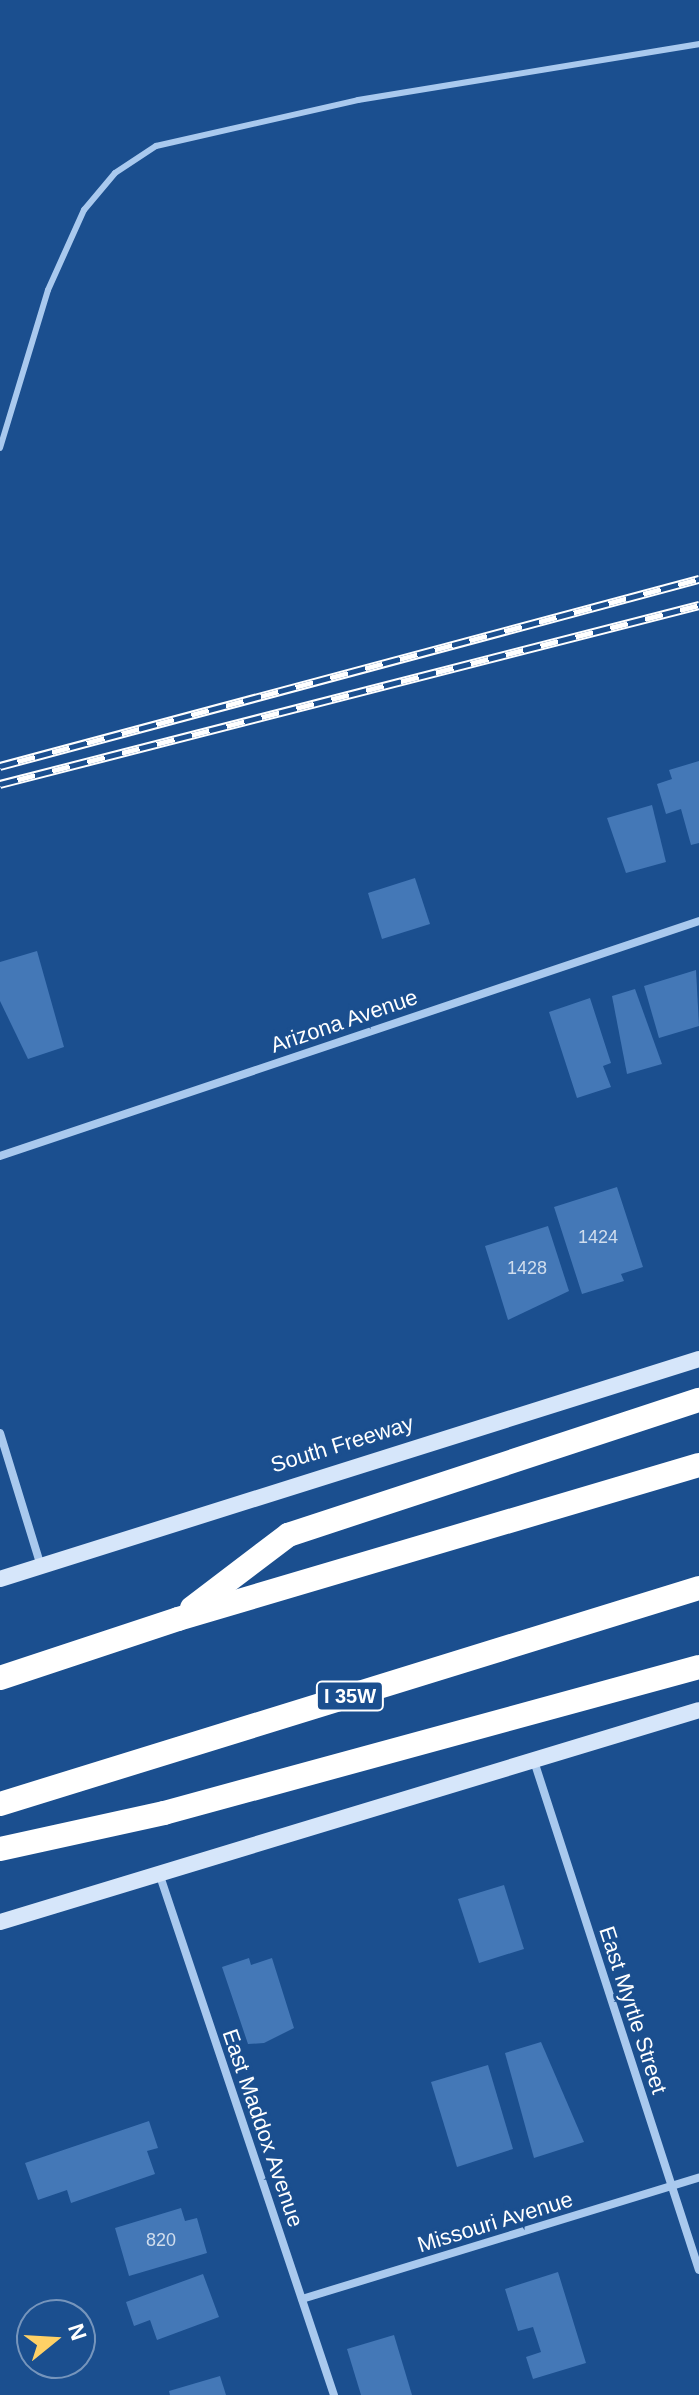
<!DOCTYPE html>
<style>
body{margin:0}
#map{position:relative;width:699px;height:2395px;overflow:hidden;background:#1b4f8f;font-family:Helvetica,sans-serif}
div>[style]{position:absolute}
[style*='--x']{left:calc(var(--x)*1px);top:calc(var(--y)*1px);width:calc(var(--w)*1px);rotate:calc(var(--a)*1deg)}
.building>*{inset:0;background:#4478b7}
.lane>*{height:6px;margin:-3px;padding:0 3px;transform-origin:3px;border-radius:3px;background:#a9c9ee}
.street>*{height:8px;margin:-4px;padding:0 4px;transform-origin:4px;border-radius:4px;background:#a9c9ee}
.secondary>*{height:16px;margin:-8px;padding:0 8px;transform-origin:8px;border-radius:8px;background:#d6e6fa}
.highway>*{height:24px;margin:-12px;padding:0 12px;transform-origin:12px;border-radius:12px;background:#fff}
.rail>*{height:9px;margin-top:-4.5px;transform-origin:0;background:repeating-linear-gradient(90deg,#1b4f8f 0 18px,#fff 0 36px);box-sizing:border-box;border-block:2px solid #fff}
span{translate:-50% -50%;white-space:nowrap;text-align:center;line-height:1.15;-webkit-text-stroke:6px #1b4f8f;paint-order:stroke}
.number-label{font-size:18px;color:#d0dded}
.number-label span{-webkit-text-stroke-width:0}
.shield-label span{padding:2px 6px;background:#1b4f8f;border:2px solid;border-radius:6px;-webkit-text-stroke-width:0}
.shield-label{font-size:20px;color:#fff;font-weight:700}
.street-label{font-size:22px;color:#fff}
.north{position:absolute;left:16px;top:2299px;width:80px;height:80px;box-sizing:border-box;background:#1b4f8f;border:2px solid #7695bc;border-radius:50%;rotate:72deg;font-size:22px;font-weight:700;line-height:32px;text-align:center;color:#fff}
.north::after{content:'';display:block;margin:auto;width:28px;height:36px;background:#ffd166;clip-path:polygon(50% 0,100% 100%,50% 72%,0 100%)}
</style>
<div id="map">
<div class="building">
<i style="clip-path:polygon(699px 761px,699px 843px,691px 845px,681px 809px,666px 814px,657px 784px,672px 779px,669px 770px)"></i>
<i style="clip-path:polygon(652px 805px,666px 862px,626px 873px,607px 818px)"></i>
<i style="clip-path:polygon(415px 878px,430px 924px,382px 939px,368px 893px)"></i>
<i style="clip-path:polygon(37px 951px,64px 1047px,28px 1059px,0 1001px,0 962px)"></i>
<i style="clip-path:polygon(696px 970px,699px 1026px,659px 1038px,644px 986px)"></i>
<i style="clip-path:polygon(635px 989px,662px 1064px,627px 1074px,612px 996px)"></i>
<i style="clip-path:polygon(590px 998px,611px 1063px,603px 1066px,611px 1087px,577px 1098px,549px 1012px)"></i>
<i style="clip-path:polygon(617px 1187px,643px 1267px,621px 1274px,624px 1281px,582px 1294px,554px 1207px)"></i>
<i style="clip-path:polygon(548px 1226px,569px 1291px,508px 1320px,485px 1246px)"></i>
<i style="clip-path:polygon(504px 1885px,524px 1949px,479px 1963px,458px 1899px)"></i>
<i style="clip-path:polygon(249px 1958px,251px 1965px,272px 1958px,294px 2028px,264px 2043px,248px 2044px,222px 1967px)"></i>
<i style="clip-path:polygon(541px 2042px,584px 2142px,534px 2158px,505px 2053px)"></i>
<i style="clip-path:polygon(488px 2065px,513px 2149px,457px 2167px,431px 2082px)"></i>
<i style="clip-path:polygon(149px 2121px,158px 2148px,147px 2151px,155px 2174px,71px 2203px,67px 2190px,38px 2200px,25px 2163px)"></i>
<i style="clip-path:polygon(181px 2208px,185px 2221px,197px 2218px,207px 2253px,129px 2276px,115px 2228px)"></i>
<i style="clip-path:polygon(558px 2272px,586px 2363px,533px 2379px,526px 2357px,541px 2352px,533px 2327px,518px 2331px,505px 2289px)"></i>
<i style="clip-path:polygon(203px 2274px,219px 2317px,157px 2340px,150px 2320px,134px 2326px,126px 2302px)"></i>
<i style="clip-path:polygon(394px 2335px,412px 2395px,361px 2395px,347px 2349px)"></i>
<i style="clip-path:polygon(220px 2376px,226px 2395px,170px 2395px,169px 2391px)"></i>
</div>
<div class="lane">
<i style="--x:0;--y:448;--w:165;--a:-73.1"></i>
<i style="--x:48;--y:290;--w:88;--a:-65.8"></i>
<i style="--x:84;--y:210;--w:48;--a:-50"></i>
<i style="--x:115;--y:173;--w:49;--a:-33.4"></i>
<i style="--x:156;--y:146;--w:207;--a:-12.8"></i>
<i style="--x:358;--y:100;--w:346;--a:-9.3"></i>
</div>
<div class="street">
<i style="--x:0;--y:1156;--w:737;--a:-18.58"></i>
<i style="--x:0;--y:1433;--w:139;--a:72.9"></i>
<i style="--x:534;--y:1761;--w:535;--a:72.04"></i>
<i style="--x:159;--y:1873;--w:551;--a:71.47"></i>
<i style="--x:302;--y:2299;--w:415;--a:-17"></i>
</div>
<div class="secondary">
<i style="--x:0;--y:1579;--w:733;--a:-17.47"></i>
<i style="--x:0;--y:1922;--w:730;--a:-16.87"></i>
</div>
<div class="highway">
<i style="--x:192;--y:1608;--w:121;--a:-37.2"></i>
<i style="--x:288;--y:1535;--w:433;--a:-18.2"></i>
<i style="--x:0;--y:1678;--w:188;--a:-18.3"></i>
<i style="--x:178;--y:1619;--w:543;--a:-16.47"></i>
<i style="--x:0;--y:1804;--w:732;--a:-17.17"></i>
<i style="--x:0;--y:1849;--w:168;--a:-12.4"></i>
<i style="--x:164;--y:1813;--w:555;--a:-15.26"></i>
</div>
<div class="rail">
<i style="--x:0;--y:766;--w:724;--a:-14.98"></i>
<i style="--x:0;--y:784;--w:722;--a:-14.36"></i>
</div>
<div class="number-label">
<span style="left:598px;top:1237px">1424</span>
<span style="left:527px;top:1268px">1428</span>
<span style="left:161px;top:2240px">820</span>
</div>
<div class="shield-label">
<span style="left:350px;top:1696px">I 35W</span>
</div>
<div class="street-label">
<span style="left:344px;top:1021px;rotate:-19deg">Arizona Avenue</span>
<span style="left:342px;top:1444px;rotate:-17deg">South Freeway</span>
<span style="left:633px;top:2010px;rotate:72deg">East Myrtle Street</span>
<span style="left:263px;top:2128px;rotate:71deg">East Maddox Avenue</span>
<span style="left:495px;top:2222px;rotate:-17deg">Missouri Avenue</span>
</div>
<div class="north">N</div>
</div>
